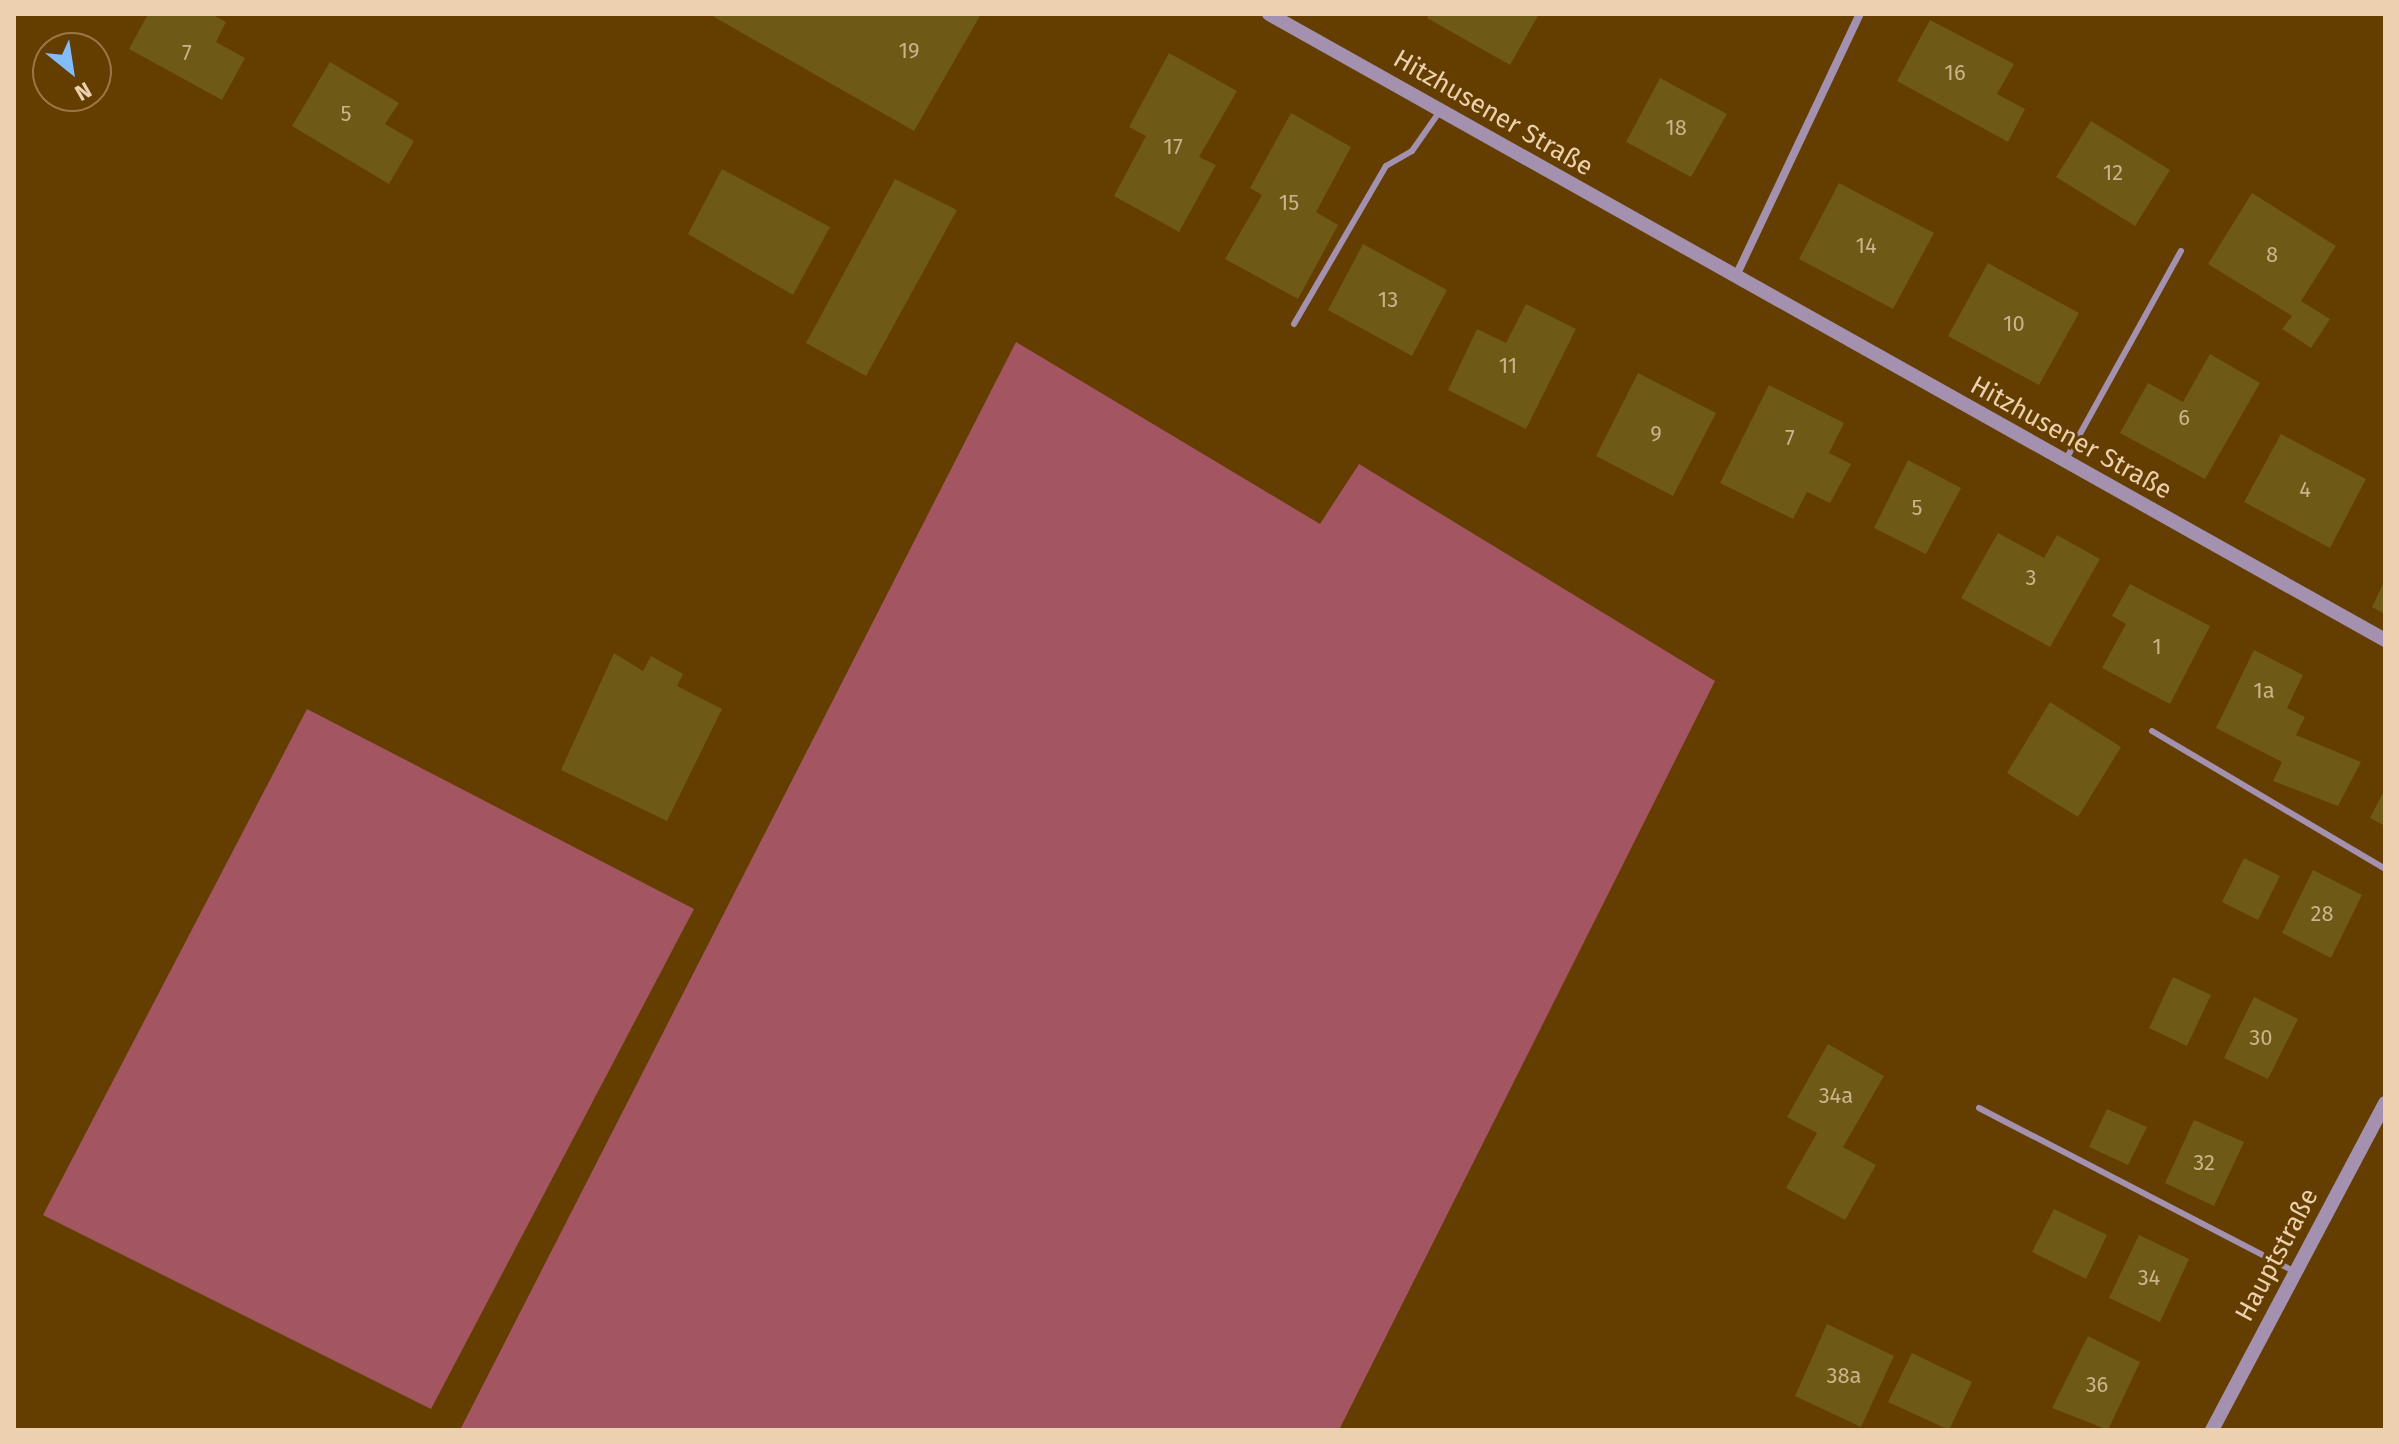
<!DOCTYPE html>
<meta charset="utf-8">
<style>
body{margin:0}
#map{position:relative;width:2399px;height:1444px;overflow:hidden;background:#643e00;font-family:"Fira Sans",sans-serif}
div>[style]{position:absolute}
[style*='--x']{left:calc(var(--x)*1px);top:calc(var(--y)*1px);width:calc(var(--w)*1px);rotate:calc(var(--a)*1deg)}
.green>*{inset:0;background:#a35561}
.building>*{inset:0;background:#6e5916}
.service>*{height:6px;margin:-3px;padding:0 3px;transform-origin:3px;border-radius:3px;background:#a391af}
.minor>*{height:8px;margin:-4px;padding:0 4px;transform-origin:4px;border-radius:4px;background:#a391af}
.tertiary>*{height:14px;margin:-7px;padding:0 7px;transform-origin:7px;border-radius:7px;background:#a391af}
span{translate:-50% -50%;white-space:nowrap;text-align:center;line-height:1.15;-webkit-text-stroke:6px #643e00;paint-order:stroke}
.number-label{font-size:22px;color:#ccb289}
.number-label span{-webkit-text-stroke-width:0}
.street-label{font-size:26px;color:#ecd0af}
.frame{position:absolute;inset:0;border:16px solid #ecd0af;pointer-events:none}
.north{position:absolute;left:32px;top:32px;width:80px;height:80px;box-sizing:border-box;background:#643e00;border:2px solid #9a7846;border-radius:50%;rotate:150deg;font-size:22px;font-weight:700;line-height:32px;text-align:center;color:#ecd0af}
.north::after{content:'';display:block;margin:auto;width:28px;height:36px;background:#82bcfa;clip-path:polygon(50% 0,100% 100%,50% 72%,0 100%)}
</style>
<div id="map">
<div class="green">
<i style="clip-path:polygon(1016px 342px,1320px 524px,1359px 464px,1715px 681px,1339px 1430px,460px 1430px)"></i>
<i style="clip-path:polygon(307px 709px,694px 909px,431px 1409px,43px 1215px)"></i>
</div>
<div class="building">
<i style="clip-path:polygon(148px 14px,211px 14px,226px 22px,216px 42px,245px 58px,222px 100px,129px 49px)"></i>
<i style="clip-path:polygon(709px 14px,981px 14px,914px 131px)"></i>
<i style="clip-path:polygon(1429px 14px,1539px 14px,1510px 65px,1427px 18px)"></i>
<i style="clip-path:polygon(1930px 20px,2014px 64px,1997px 94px,2025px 109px,2008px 142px,1897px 81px)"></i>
<i style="clip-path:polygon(1169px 53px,1237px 91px,1199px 157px,1216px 165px,1179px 232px,1114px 196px,1146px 136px,1129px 127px)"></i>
<i style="clip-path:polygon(330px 62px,399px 103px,385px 124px,414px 141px,389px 184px,292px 126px)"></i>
<i style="clip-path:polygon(1660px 78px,1727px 114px,1691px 177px,1626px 142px)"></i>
<i style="clip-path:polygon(1291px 113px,1351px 147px,1316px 212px,1338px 225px,1298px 299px,1225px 259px,1262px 195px,1250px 188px)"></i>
<i style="clip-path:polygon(2091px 121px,2170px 170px,2135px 226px,2056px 177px)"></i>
<i style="clip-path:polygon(722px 169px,830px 227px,793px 295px,688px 234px)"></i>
<i style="clip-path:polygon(895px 179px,957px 210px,866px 376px,806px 343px)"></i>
<i style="clip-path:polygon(1839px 183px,1934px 233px,1893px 309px,1799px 259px)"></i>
<i style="clip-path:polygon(2252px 193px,2336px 246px,2301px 301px,2330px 319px,2311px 348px,2282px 329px,2292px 316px,2208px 264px)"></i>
<i style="clip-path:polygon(1363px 244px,1447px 290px,1412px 356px,1328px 310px)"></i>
<i style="clip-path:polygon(1988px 263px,2079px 313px,2039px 385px,1948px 336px)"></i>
<i style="clip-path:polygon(1526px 304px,1576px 329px,1526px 429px,1448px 390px,1477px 329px,1506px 343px)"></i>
<i style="clip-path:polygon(2210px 354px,2260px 383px,2205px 479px,2120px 433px,2148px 383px,2183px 402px)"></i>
<i style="clip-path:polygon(1638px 373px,1716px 413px,1673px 496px,1596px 456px)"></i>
<i style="clip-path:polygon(1769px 385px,1844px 423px,1829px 453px,1851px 464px,1830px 503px,1807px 492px,1793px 519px,1720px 483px)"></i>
<i style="clip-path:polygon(2281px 434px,2366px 479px,2330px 548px,2244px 502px)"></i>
<i style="clip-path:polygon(1908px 460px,1961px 488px,1926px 554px,1874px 528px)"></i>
<i style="clip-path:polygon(1998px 533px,2044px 558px,2057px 535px,2100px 559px,2050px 647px,1961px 598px)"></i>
<i style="clip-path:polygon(2385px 580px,2385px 614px,2372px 607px)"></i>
<i style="clip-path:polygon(2130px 584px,2210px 626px,2170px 704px,2102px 668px,2126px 624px,2112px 616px)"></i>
<i style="clip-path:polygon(2254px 650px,2303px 675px,2287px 708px,2305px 717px,2296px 735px,2361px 762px,2338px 806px,2273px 781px,2282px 762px,2216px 728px)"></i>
<i style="clip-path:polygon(614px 653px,643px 671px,651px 656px,683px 674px,677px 686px,722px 709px,667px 821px,561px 770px)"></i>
<i style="clip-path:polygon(2050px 702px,2121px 747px,2078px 817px,2007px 773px)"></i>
<i style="clip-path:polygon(2385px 789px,2385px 826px,2370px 818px)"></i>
<i style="clip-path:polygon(2244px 858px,2280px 876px,2258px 920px,2222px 902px)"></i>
<i style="clip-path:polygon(2313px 870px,2362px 895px,2331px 958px,2282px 933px)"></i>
<i style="clip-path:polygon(2173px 977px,2211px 995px,2187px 1046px,2149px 1028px)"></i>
<i style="clip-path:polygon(2254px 997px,2298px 1019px,2268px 1079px,2224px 1058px)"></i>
<i style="clip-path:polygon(1828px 1044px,1884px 1076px,1843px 1147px,1876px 1165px,1845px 1220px,1786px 1188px,1817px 1133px,1787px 1117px)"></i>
<i style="clip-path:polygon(2107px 1109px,2147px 1127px,2128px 1165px,2089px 1147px)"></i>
<i style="clip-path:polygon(2194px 1120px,2244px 1142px,2214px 1206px,2165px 1183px)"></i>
<i style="clip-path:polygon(2054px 1209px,2107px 1235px,2086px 1279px,2032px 1252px)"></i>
<i style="clip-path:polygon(2139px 1235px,2189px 1259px,2160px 1322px,2109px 1298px)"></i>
<i style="clip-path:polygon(1827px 1324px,1894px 1356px,1861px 1427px,1795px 1396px)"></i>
<i style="clip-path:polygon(2088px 1336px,2140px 1362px,2108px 1430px,2052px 1408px)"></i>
<i style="clip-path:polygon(1912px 1353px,1972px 1382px,1949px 1430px,1888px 1402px)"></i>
</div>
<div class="service">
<i style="--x:1294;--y:324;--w:183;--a:-59.8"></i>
<i style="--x:1386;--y:166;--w:30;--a:-30"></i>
<i style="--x:1412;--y:151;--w:49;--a:-55"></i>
<i style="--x:2065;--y:461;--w:240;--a:-61.1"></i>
<i style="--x:2152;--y:731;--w:271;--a:30.6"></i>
<i style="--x:1979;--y:1108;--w:356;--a:27.4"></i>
</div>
<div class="minor">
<i style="--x:1735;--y:278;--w:292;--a:-64.7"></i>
</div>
<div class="tertiary">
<i style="--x:1269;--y:14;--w:1280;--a:29.29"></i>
<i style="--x:2212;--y:1430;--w:370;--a:-62.1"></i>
</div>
<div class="number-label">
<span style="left:909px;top:51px">19</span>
<span style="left:187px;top:53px">7</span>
<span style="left:1955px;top:73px">16</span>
<span style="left:346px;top:114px">5</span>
<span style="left:1676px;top:128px">18</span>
<span style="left:1173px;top:147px">17</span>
<span style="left:2113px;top:173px">12</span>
<span style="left:1289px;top:203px">15</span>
<span style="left:1866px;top:246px">14</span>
<span style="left:2272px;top:255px">8</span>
<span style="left:1388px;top:300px">13</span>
<span style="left:2014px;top:324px">10</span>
<span style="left:1508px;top:366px">11</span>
<span style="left:2184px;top:418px">6</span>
<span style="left:1656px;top:434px">9</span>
<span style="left:1790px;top:438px">7</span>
<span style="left:2305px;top:490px">4</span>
<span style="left:1917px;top:508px">5</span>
<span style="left:2031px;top:578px">3</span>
<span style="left:2157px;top:647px">1</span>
<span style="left:2264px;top:691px">1a</span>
<span style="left:2322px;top:914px">28</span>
<span style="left:2261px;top:1038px">30</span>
<span style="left:1836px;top:1096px">34a</span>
<span style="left:2204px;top:1163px">32</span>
<span style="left:2149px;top:1278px">34</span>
<span style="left:1844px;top:1376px">38a</span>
<span style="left:2097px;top:1385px">36</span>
</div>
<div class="street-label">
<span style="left:1493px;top:113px;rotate:30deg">Hitzhusener Straße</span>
<span style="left:2071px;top:438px;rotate:29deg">Hitzhusener Straße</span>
<span style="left:2277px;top:1255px;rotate:-62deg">Hauptstraße</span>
</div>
<div class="frame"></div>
<div class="north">N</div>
</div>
